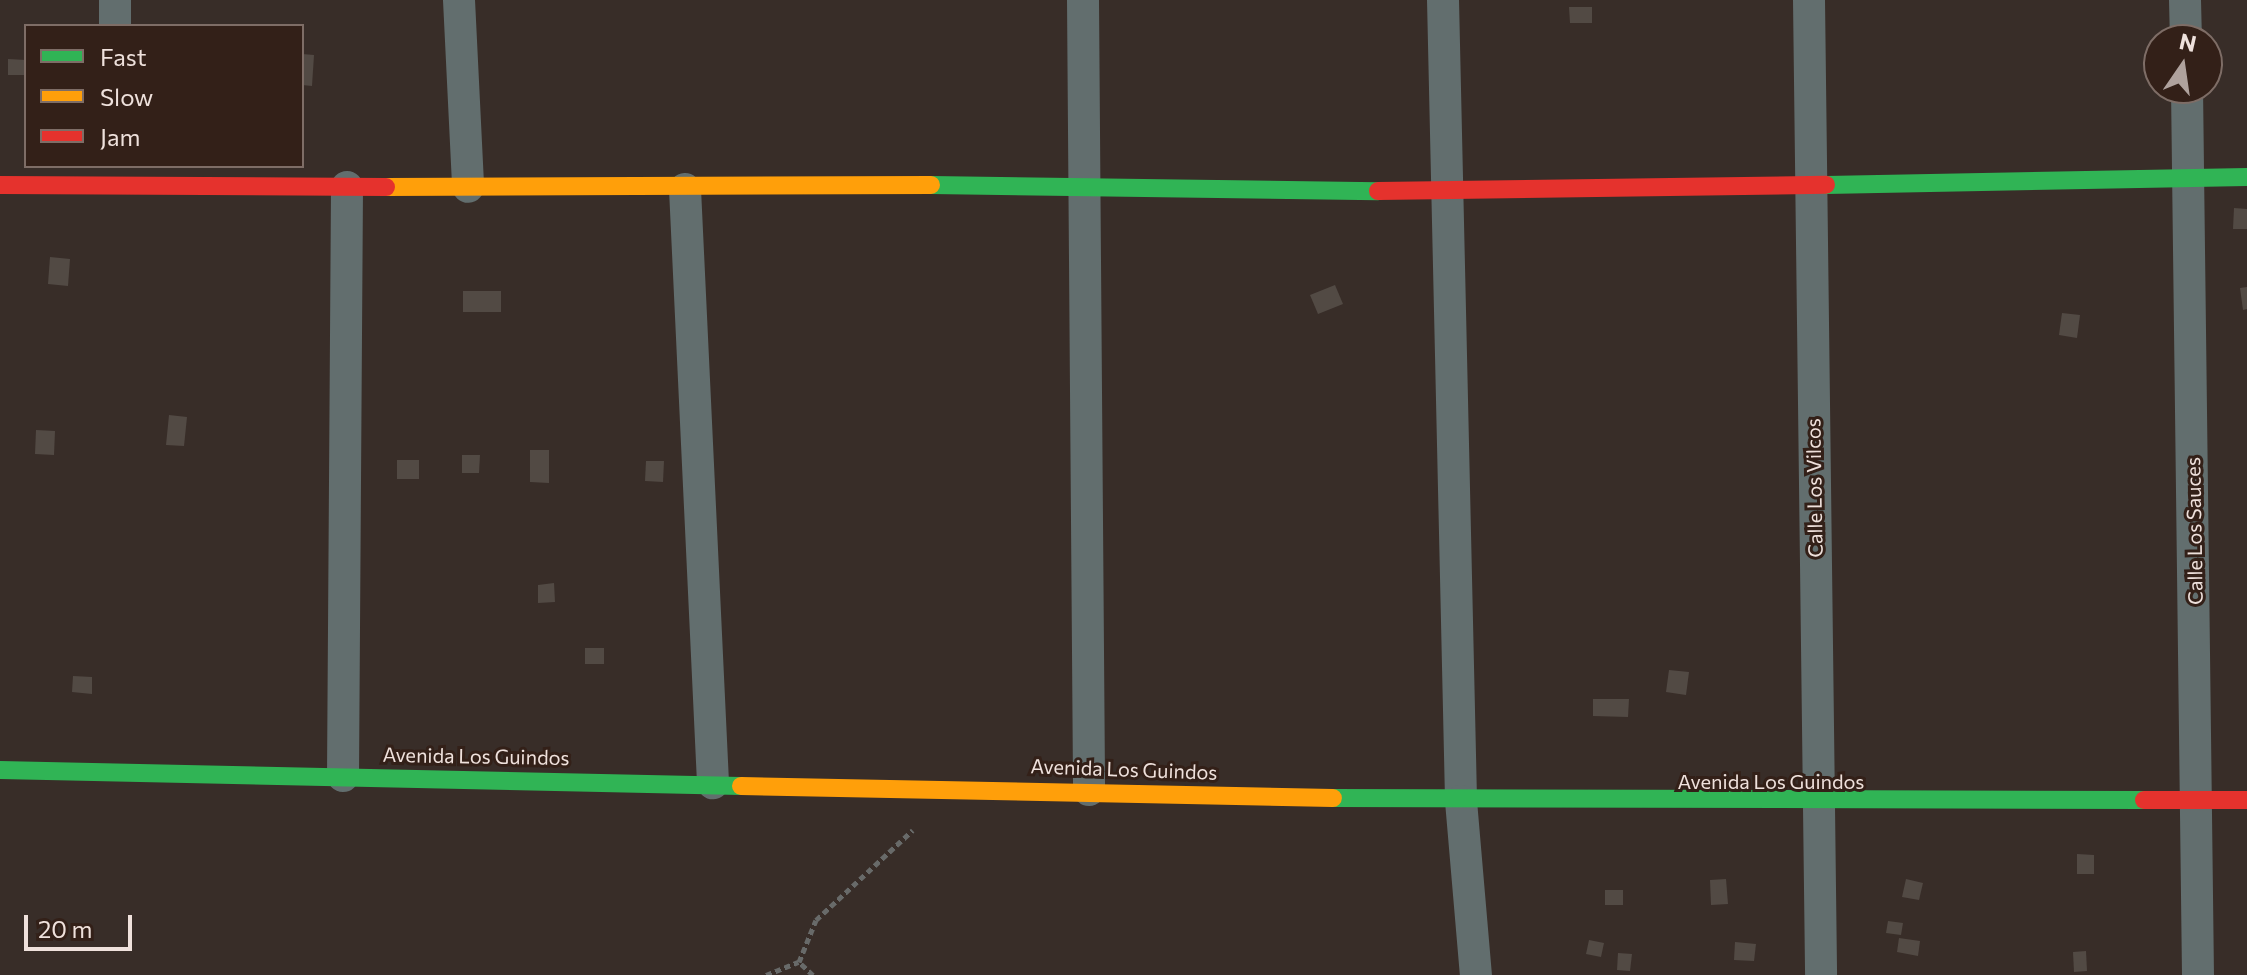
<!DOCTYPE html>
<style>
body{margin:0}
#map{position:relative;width:2247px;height:975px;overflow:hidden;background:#382d28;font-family:Commissioner,sans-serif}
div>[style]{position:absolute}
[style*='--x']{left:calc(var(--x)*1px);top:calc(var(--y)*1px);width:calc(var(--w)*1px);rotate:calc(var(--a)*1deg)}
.building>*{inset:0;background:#524a44}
.path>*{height:5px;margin-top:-2.5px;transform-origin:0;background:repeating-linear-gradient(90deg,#686a69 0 6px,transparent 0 10px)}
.street>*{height:32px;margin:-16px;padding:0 16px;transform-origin:16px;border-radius:16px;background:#626e6e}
.fast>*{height:18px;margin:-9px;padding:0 9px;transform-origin:9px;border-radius:9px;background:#30b455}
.slow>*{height:18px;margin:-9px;padding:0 9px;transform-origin:9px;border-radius:9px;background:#ff9f0a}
.jam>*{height:18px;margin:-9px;padding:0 9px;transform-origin:9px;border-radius:9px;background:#e5322d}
span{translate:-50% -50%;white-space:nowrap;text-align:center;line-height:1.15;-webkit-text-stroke:6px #332018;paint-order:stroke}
.street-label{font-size:20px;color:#efe1dc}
.legend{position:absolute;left:24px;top:24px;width:280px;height:144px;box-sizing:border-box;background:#332018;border:2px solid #7e6d66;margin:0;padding:10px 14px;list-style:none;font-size:24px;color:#efe1dc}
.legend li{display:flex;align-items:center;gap:16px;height:40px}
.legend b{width:40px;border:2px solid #7e6d66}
.north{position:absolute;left:2143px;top:24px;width:80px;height:80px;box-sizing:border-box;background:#332018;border:2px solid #7e6d66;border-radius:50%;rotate:13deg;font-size:22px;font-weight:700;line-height:32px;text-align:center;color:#efe1dc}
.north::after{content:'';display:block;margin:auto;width:28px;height:36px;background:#afa29d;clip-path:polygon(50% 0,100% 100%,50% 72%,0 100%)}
.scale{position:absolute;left:24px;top:915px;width:108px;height:36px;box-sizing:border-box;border:4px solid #efe1dc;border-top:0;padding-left:10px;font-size:24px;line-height:28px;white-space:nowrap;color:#efe1dc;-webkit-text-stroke:6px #332018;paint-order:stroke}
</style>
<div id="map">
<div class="building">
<i style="clip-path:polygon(1569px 7px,1592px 7px,1592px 23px,1570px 23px)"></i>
<i style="clip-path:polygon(302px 54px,314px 55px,312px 86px,302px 85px)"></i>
<i style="clip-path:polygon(8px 59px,26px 60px,26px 75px,8px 75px)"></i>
<i style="clip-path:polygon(2234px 208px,2247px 209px,2247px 229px,2233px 229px)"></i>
<i style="clip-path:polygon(50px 257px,70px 259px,68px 286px,48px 284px)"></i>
<i style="clip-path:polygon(1335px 285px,1343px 304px,1318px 314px,1310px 295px)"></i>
<i style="clip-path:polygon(2247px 287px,2247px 309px,2243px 310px,2240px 288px)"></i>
<i style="clip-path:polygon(463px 291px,501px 291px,501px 312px,463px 312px)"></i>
<i style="clip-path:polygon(2062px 313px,2080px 315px,2077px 338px,2059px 335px)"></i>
<i style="clip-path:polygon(169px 415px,187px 417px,184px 446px,166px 445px)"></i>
<i style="clip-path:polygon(36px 430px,55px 431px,54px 455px,35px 454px)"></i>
<i style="clip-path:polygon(530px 450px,549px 450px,549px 483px,530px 482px)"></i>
<i style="clip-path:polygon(462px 455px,480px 455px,479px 473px,462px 473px)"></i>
<i style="clip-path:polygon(397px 460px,419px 460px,419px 479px,397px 479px)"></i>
<i style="clip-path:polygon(646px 461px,664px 461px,663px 482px,645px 481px)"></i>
<i style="clip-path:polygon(554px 583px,555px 602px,538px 603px,538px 585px)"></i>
<i style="clip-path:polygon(585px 648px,604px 648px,604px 664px,585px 664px)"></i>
<i style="clip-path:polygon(1669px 670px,1689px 672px,1686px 695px,1666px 692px)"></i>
<i style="clip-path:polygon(73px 676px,92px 677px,92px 694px,72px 692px)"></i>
<i style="clip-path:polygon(1593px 699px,1629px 699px,1628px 717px,1593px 716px)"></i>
<i style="clip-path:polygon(2077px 854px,2094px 855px,2094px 874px,2077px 874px)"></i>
<i style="clip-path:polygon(1726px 879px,1728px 904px,1711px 905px,1710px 880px)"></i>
<i style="clip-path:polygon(1906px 879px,1923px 883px,1919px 900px,1902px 897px)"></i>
<i style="clip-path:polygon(1605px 890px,1623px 890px,1623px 905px,1605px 905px)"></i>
<i style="clip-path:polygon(1888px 921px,1903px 923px,1901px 935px,1886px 933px)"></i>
<i style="clip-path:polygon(1899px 938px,1920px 941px,1918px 956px,1897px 952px)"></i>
<i style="clip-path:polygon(1589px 940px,1604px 943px,1601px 957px,1586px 954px)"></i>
<i style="clip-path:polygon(1735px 942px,1756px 944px,1754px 961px,1734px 960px)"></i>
<i style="clip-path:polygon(2086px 951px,2087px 971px,2074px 972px,2073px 952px)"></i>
<i style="clip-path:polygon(1618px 953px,1632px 954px,1630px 971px,1617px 970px)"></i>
</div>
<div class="path">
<i style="--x:766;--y:975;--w:35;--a:-22"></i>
<i style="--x:813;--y:975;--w:19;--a:-137"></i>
<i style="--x:799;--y:962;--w:45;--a:-68"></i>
<i style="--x:816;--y:920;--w:132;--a:-42.9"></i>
</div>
<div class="street">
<i style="--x:115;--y:0;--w:26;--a:90"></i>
<i style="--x:459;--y:0;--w:187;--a:87.2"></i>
<i style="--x:1083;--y:0;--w:790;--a:89.56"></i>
<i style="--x:1443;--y:0;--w:801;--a:88.71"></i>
<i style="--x:1461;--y:801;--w:175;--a:85.1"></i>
<i style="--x:1809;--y:0;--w:975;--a:89.29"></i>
<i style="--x:2185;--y:0;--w:40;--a:88.6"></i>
<i style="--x:2187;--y:88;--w:887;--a:89.29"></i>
<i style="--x:685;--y:189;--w:595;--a:87.3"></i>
<i style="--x:343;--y:776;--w:589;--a:-89.61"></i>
</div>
<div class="fast">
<i style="--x:931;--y:185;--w:447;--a:0.8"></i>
<i style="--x:1826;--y:185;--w:421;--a:-1.1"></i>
<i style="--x:0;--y:770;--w:741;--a:1.24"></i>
<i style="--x:1333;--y:798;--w:811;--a:0.14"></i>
</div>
<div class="slow">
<i style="--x:386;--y:187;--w:545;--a:-0.21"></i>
<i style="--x:741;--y:786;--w:592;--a:1.16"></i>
</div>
<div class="jam">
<i style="--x:0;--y:185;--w:386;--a:0.3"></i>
<i style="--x:1378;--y:191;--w:448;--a:-0.8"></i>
<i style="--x:2144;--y:800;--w:103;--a:0"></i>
</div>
<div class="street-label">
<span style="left:1814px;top:488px;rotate:-91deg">Calle Los Vilcos</span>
<span style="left:2194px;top:531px;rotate:-91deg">Calle Los Sauces</span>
<span style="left:476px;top:756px;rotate:1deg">Avenida Los Guindos</span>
<span style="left:1124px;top:769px;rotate:2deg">Avenida Los Guindos</span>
<span style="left:1771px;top:781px">Avenida Los Guindos</span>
</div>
<ul class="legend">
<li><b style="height:10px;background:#30b455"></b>Fast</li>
<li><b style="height:10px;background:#ff9f0a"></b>Slow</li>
<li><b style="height:10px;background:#e5322d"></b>Jam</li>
</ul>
<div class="north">N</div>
<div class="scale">20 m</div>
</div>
